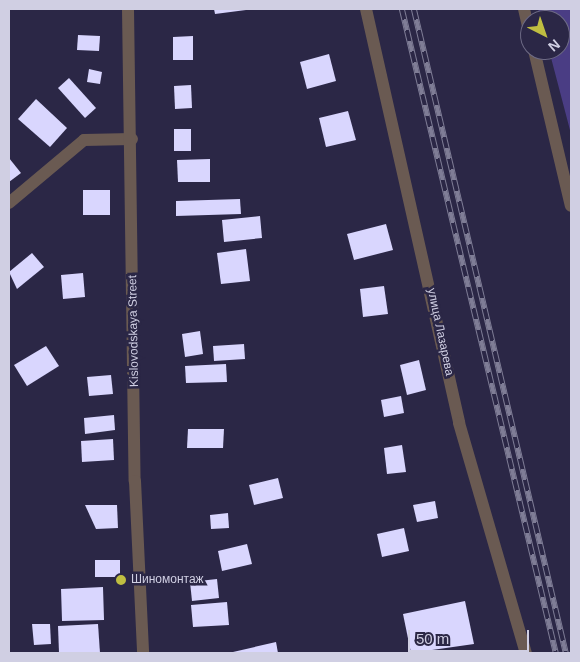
<!DOCTYPE html>
<meta charset="utf-8">
<style>
body{margin:0}
#map{position:relative;width:580px;height:662px;overflow:hidden;background:#2b2746;font-family:Arial,sans-serif}
div>[style]{position:absolute}
[style*='--x']{left:calc(var(--x)*1px);top:calc(var(--y)*1px);width:calc(var(--w)*1px);rotate:calc(var(--a)*1deg)}
.green>*{inset:0;background:#4a3d84}
.building>*{inset:0;background:#d9d6fe}
.minor>*{height:12px;margin:-6px;padding:0 6px;transform-origin:6px;border-radius:6px;background:#6a5a52}
.tertiary>*{height:12px;margin:-6px;padding:0 6px;transform-origin:6px;border-radius:6px;background:#6a5a52}
.rail>*{height:5.5px;margin-top:-2.75px;transform-origin:0;background:repeating-linear-gradient(90deg,#2b2746 0 11px,#7f7d96 0 22px);box-sizing:border-box;border-block:1px solid #7f7d96}
.dots>*{width:14px;height:14px;translate:-50% -50%;box-sizing:border-box;border:2px solid #2b2746;border-radius:50%}
span{translate:-50% -50%;white-space:nowrap;text-align:center;line-height:1.15;-webkit-text-stroke:5px #2b2746;paint-order:stroke}
.street-label{font-size:12px;color:#d0cfe3}
.poi-label{font-size:12px;color:#d0cfe3}
.left{translate:0 -50%;text-align:left}
.frame{position:absolute;inset:0;border:10px solid #d0cfe3;pointer-events:none}
.north{position:absolute;left:520px;top:10px;width:50px;height:50px;box-sizing:border-box;background:#2b2746;border:1px solid #6d6a85;border-radius:50%;rotate:139deg;font-size:14px;font-weight:700;line-height:20px;text-align:center;color:#d0cfe3}
.north::after{content:'';display:block;margin:auto;width:18px;height:22px;background:#bfbe41;clip-path:polygon(50% 0,100% 100%,50% 72%,0 100%)}
.scale{position:absolute;left:408px;top:630px;width:121px;height:22px;box-sizing:border-box;border:2px solid #d0cfe3;border-top:0;padding-left:6px;font-size:15px;line-height:18px;white-space:nowrap;color:#d0cfe3;-webkit-text-stroke:4px #2b2746;paint-order:stroke}
</style>
<div id="map">
<div class="green">
<i style="clip-path:polygon(538px 9px,571px 9px,571px 134px,549px 50px,560px 50px,560px 20px,541px 20px)"></i>
</div>
<div class="building">
<i style="clip-path:polygon(214px 9px,246px 9px,246px 10px,215px 14px)"></i>
<i style="clip-path:polygon(78px 35px,100px 36px,99px 51px,77px 50px)"></i>
<i style="clip-path:polygon(193px 36px,193px 60px,173px 60px,173px 37px)"></i>
<i style="clip-path:polygon(329px 54px,336px 81px,307px 89px,300px 62px)"></i>
<i style="clip-path:polygon(89px 69px,102px 72px,100px 84px,87px 82px)"></i>
<i style="clip-path:polygon(69px 78px,96px 108px,85px 118px,58px 88px)"></i>
<i style="clip-path:polygon(191px 85px,192px 108px,175px 109px,174px 86px)"></i>
<i style="clip-path:polygon(36px 99px,67px 128px,50px 147px,18px 119px)"></i>
<i style="clip-path:polygon(348px 111px,356px 140px,326px 147px,319px 118px)"></i>
<i style="clip-path:polygon(174px 129px,191px 129px,191px 151px,174px 151px)"></i>
<i style="clip-path:polygon(9px 158px,21px 173px,9px 182px)"></i>
<i style="clip-path:polygon(210px 159px,210px 182px,178px 182px,177px 160px)"></i>
<i style="clip-path:polygon(83px 190px,110px 190px,110px 215px,83px 215px)"></i>
<i style="clip-path:polygon(240px 199px,241px 214px,176px 216px,176px 201px)"></i>
<i style="clip-path:polygon(260px 216px,262px 238px,224px 242px,222px 220px)"></i>
<i style="clip-path:polygon(386px 224px,393px 250px,354px 260px,347px 234px)"></i>
<i style="clip-path:polygon(246px 249px,250px 281px,221px 284px,217px 253px)"></i>
<i style="clip-path:polygon(32px 253px,44px 267px,17px 289px,9px 272px)"></i>
<i style="clip-path:polygon(83px 273px,85px 297px,63px 299px,61px 275px)"></i>
<i style="clip-path:polygon(384px 286px,388px 314px,363px 317px,360px 289px)"></i>
<i style="clip-path:polygon(200px 331px,203px 354px,185px 357px,182px 334px)"></i>
<i style="clip-path:polygon(244px 344px,245px 359px,214px 361px,213px 346px)"></i>
<i style="clip-path:polygon(46px 346px,59px 366px,27px 386px,14px 365px)"></i>
<i style="clip-path:polygon(419px 360px,426px 390px,407px 395px,400px 365px)"></i>
<i style="clip-path:polygon(226px 364px,227px 382px,186px 383px,185px 366px)"></i>
<i style="clip-path:polygon(111px 375px,113px 394px,89px 396px,87px 377px)"></i>
<i style="clip-path:polygon(401px 396px,404px 413px,384px 417px,381px 400px)"></i>
<i style="clip-path:polygon(114px 415px,115px 430px,85px 434px,84px 418px)"></i>
<i style="clip-path:polygon(188px 429px,224px 429px,223px 448px,187px 448px)"></i>
<i style="clip-path:polygon(113px 439px,114px 460px,82px 462px,81px 441px)"></i>
<i style="clip-path:polygon(402px 445px,406px 472px,387px 474px,384px 448px)"></i>
<i style="clip-path:polygon(278px 478px,283px 498px,254px 505px,249px 485px)"></i>
<i style="clip-path:polygon(435px 501px,438px 518px,417px 522px,413px 505px)"></i>
<i style="clip-path:polygon(85px 505px,117px 505px,118px 528px,96px 529px)"></i>
<i style="clip-path:polygon(228px 513px,229px 528px,211px 529px,210px 515px)"></i>
<i style="clip-path:polygon(404px 528px,409px 551px,382px 557px,377px 534px)"></i>
<i style="clip-path:polygon(247px 544px,252px 564px,222px 571px,218px 551px)"></i>
<i style="clip-path:polygon(95px 560px,120px 560px,120px 577px,95px 577px)"></i>
<i style="clip-path:polygon(217px 579px,219px 598px,192px 601px,190px 582px)"></i>
<i style="clip-path:polygon(103px 587px,104px 620px,62px 621px,61px 589px)"></i>
<i style="clip-path:polygon(465px 601px,474px 644px,411px 653px,403px 614px)"></i>
<i style="clip-path:polygon(227px 602px,229px 625px,193px 627px,191px 605px)"></i>
<i style="clip-path:polygon(32px 624px,50px 624px,51px 644px,34px 645px)"></i>
<i style="clip-path:polygon(98px 624px,100px 653px,59px 653px,58px 626px)"></i>
<i style="clip-path:polygon(276px 642px,278px 653px,233px 653px,233px 652px)"></i>
</div>
<div class="minor">
<i style="--x:366;--y:9;--w:424;--a:77.3"></i>
<i style="--x:459;--y:423;--w:240;--a:73.8"></i>
<i style="--x:524;--y:9;--w:26;--a:77"></i>
<i style="--x:534;--y:50;--w:160;--a:76.7"></i>
<i style="--x:9;--y:203;--w:98;--a:-40"></i>
<i style="--x:84;--y:140;--w:48;--a:-1.2"></i>
</div>
<div class="tertiary">
<i style="--x:128;--y:9;--w:472;--a:89.2"></i>
<i style="--x:135;--y:481;--w:172;--a:87.3"></i>
</div>
<div class="rail">
<i style="--x:402;--y:9;--w:662;--a:76.55"></i>
<i style="--x:414;--y:9;--w:662;--a:76.72"></i>
</div>
<div class="dots">
<i style="left:121px;top:580px;background:#bfbe41"></i>
</div>
<div class="street-label">
<span style="left:134px;top:331px;rotate:-91deg">Kislovodskaya Street</span>
<span style="left:440px;top:332px;rotate:78deg">улица Лазарева</span>
</div>
<div class="poi-label">
<span class="left" style="left:131px;top:580px">Шиномонтаж</span>
</div>
<div class="frame"></div>
<div class="north">N</div>
<div class="scale">50 m</div>
</div>
